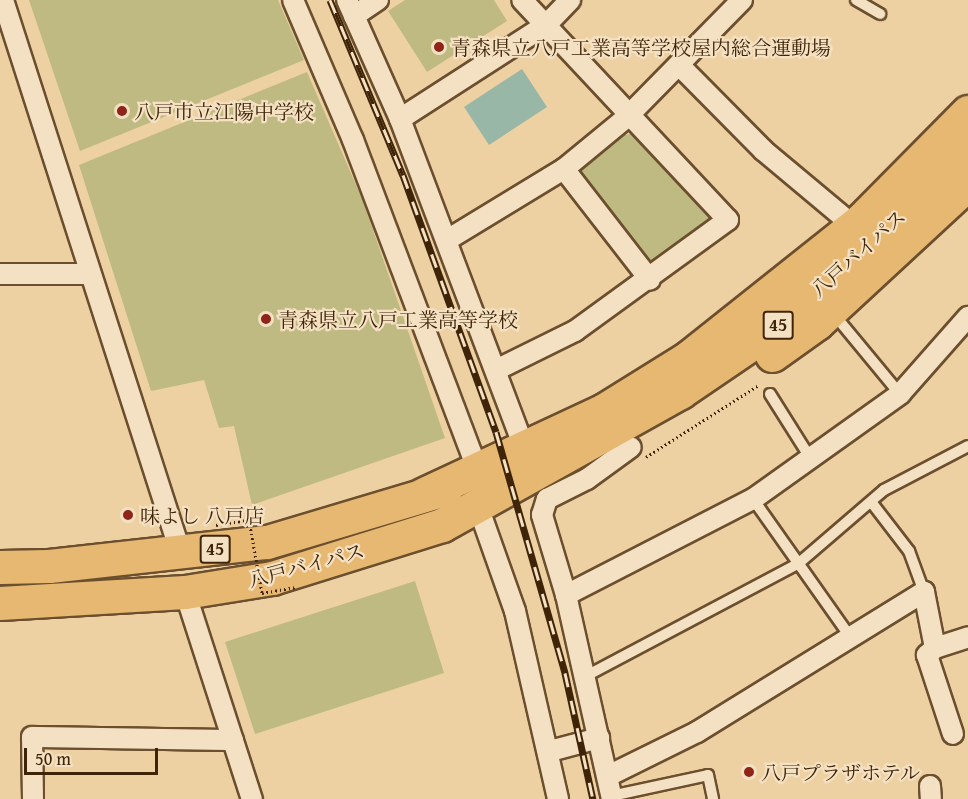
<!DOCTYPE html>
<meta charset="utf-8">
<style>
body{margin:0}
#map{position:relative;width:968px;height:799px;overflow:hidden;background:#eed1a2;font-family:"Gentium Book Plus","Noto Serif JP",serif}
div>[style]{position:absolute}
[style*='--x']{left:calc(var(--x)*1px);top:calc(var(--y)*1px);width:calc(var(--w)*1px);rotate:calc(var(--a)*1deg)}
.green>*{inset:0;background:#bfba81}
.water>*{inset:0;background:#99b7a6}
.path>*{height:3px;margin-top:-1.5px;transform-origin:0;background:repeating-linear-gradient(90deg,#3f2407 0 1.5px,transparent 0 4.5px)}
.roads{filter:drop-shadow(2px 0 #6b4f2e) drop-shadow(-2px 0 #6b4f2e) drop-shadow(0 2px #6b4f2e) drop-shadow(0 -2px #6b4f2e)}
.service>*{height:10px;margin:-5px;padding:0 5px;transform-origin:5px;border-radius:5px;background:#f4e1c3}
.minor>*{height:20px;margin:-10px;padding:0 10px;transform-origin:10px;border-radius:10px;background:#f4e1c3}
.trunk>*{height:33px;margin:-16.5px;padding:0 16.5px;transform-origin:16.5px;border-radius:16.5px;background:#e7b871}
.rail>*{height:7px;margin-top:-3.5px;transform-origin:0;background:repeating-linear-gradient(90deg,#f4e1c3 0 14px,#3f2407 0 28px);box-sizing:border-box;border-block:2px solid #3f2407}
.path-bridge>*{height:3px;margin-top:-1.5px;transform-origin:0;background:repeating-linear-gradient(90deg,#3f2407 0 1.5px,transparent 0 4.5px)}
.dots>*{width:16px;height:16px;translate:-50% -50%;box-sizing:border-box;border:3px solid #f4e1c3;border-radius:50%}
span{translate:-50% -50%;white-space:nowrap;text-align:center;line-height:1.15;-webkit-text-stroke:4.5px #f4e1c3;paint-order:stroke}
.shield-label span{padding:2px 4px;background:#f4e1c3;border:2px solid;border-radius:4px;-webkit-text-stroke-width:0}
.shield-label{font-size:18px;color:#3f2407;font-weight:700}
.poi-label{font-size:20px;color:#3f2407}
.left{translate:0 -50%;text-align:left}
.street-label{font-size:20px;color:#3f2407}
.scale{position:absolute;left:24px;top:748px;width:134px;height:27px;box-sizing:border-box;border:3px solid #3f2407;border-top:0;padding-left:8px;font-size:18px;line-height:21px;white-space:nowrap;color:#3f2407;-webkit-text-stroke:4px #f4e1c3;paint-order:stroke}
</style>
<div id="map">
<div class="green">
<i style="clip-path:polygon(29px 0,278px 0,304px 60px,80px 151px)"></i>
<i style="clip-path:polygon(405px 0,494px 0,507px 21px,427px 72px,388px 11px)"></i>
<i style="clip-path:polygon(307px 72px,363px 201px,445px 438px,252px 505px,234px 426px,219px 428px,204px 380px,151px 391px,79px 165px)"></i>
<i style="clip-path:polygon(631px 134px,713px 214px,714px 224px,648px 268px,576px 169px,619px 136px)"></i>
<i style="clip-path:polygon(415px 581px,444px 673px,255px 734px,225px 642px)"></i>
</div>
<div class="water">
<i style="clip-path:polygon(522px 69px,547px 107px,489px 145px,464px 107px)"></i>
</div>
<div class="path">
<i style="--x:646;--y:457;--w:134;--a:-32.5"></i>
</div>
<div class="roads">
<div class="service">
<i style="--x:856;--y:0;--w:28;--a:30"></i>
<i style="--x:842;--y:324;--w:91;--a:50.4"></i>
<i style="--x:770;--y:394;--w:77;--a:57.8"></i>
<i style="--x:753;--y:499;--w:166;--a:54.8"></i>
<i style="--x:872;--y:503;--w:61;--a:52.4"></i>
<i style="--x:909;--y:551;--w:44;--a:69.9"></i>
<i style="--x:586;--y:676;--w:241;--a:-27.9"></i>
<i style="--x:799;--y:563;--w:112;--a:-40.7"></i>
<i style="--x:884;--y:490;--w:95;--a:-27.6"></i>
<i style="--x:611;--y:796;--w:99;--a:-12.2"></i>
<i style="--x:708;--y:775;--w:25;--a:78"></i>
</div>
<div class="minor">
<i style="--x:3;--y:0;--w:582;--a:72.19"></i>
<i style="--x:293;--y:0;--w:152;--a:66.8"></i>
<i style="--x:353;--y:140;--w:352;--a:69.3"></i>
<i style="--x:347;--y:0;--w:130;--a:66"></i>
<i style="--x:400;--y:119;--w:352;--a:69.3"></i>
<i style="--x:354;--y:16;--w:29;--a:-34"></i>
<i style="--x:679;--y:65;--w:120;--a:45.3"></i>
<i style="--x:763;--y:150;--w:103;--a:39.9"></i>
<i style="--x:400;--y:119;--w:174;--a:-32.8"></i>
<i style="--x:546;--y:25;--w:35;--a:-46"></i>
<i style="--x:564;--y:169;--w:140;--a:52.2"></i>
<i style="--x:447;--y:240;--w:137;--a:-31.3"></i>
<i style="--x:564;--y:169;--w:82;--a:-39.5"></i>
<i style="--x:627;--y:117;--w:164;--a:-45.5"></i>
<i style="--x:0;--y:274;--w:89;--a:0"></i>
<i style="--x:496;--y:370;--w:88;--a:-26.3"></i>
<i style="--x:575;--y:331;--w:189;--a:-36"></i>
<i style="--x:728;--y:220;--w:301;--a:-133.1"></i>
<i style="--x:481;--y:515;--w:102;--a:70.5"></i>
<i style="--x:515;--y:611;--w:193;--a:77.1"></i>
<i style="--x:185;--y:592;--w:218;--a:72.1"></i>
<i style="--x:566;--y:595;--w:210;--a:-27.2"></i>
<i style="--x:753;--y:499;--w:181;--a:-35.5"></i>
<i style="--x:900;--y:394;--w:103;--a:-48.6"></i>
<i style="--x:935;--y:648;--w:11;--a:139"></i>
<i style="--x:927;--y:655;--w:83;--a:71.8"></i>
<i style="--x:550;--y:751;--w:51;--a:-14.9"></i>
<i style="--x:608;--y:776;--w:99;--a:-26.3"></i>
<i style="--x:697;--y:732;--w:267;--a:-31.7"></i>
<i style="--x:924;--y:592;--w:57;--a:78.9"></i>
<i style="--x:935;--y:648;--w:35;--a:-18"></i>
<i style="--x:930;--y:786;--w:13;--a:86"></i>
<i style="--x:33;--y:799;--w:62;--a:-90.9"></i>
<i style="--x:32;--y:737;--w:201;--a:0.9"></i>
<i style="--x:612;--y:799;--w:209;--a:-102.7"></i>
<i style="--x:566;--y:595;--w:84;--a:-106.7"></i>
<i style="--x:542;--y:515;--w:17;--a:-73"></i>
<i style="--x:547;--y:499;--w:45;--a:-26.6"></i>
<i style="--x:587;--y:479;--w:54;--a:-36"></i>
</div>
<div class="trunk">
<i style="--x:772;--y:355;--w:55;--a:-35.4"></i>
<i style="--x:817;--y:323;--w:206;--a:-42.8"></i>
<i style="--x:424;--y:494;--w:199;--a:-25"></i>
<i style="--x:604;--y:410;--w:100;--a:-31.9"></i>
<i style="--x:689;--y:357;--w:220;--a:-38.5"></i>
<i style="--x:861;--y:220;--w:152;--a:-45.3"></i>
<i style="--x:0;--y:567;--w:49;--a:-1.2"></i>
<i style="--x:49;--y:566;--w:219;--a:-6.3"></i>
<i style="--x:267;--y:542;--w:186;--a:-16.6"></i>
<i style="--x:0;--y:603;--w:185;--a:-3.4"></i>
<i style="--x:185;--y:592;--w:88;--a:-9.1"></i>
<i style="--x:272;--y:578;--w:178;--a:-17.3"></i>
<i style="--x:442;--y:525;--w:273;--a:-29.2"></i>
<i style="--x:680;--y:392;--w:114;--a:-34.2"></i>
<i style="--x:774;--y:328;--w:117;--a:-40.5"></i>
<i style="--x:863;--y:252;--w:147;--a:-44.4"></i>
</div>
</div>
<div class="rail">
<i style="--x:330;--y:0;--w:190;--a:67.4"></i>
<i style="--x:403;--y:175;--w:273;--a:70.1"></i>
<i style="--x:496;--y:432;--w:251;--a:74"></i>
<i style="--x:565;--y:673;--w:129;--a:77.5"></i>
</div>
<div class="path-bridge">
<i style="--x:216;--y:525;--w:33;--a:-9"></i>
<i style="--x:249;--y:520;--w:74;--a:79.9"></i>
<i style="--x:262;--y:593;--w:35;--a:-10"></i>
</div>
<div class="dots">
<i style="left:439px;top:47px;background:#8f2418"></i>
<i style="left:122px;top:111px;background:#8f2418"></i>
<i style="left:266px;top:319px;background:#8f2418"></i>
<i style="left:128px;top:515px;background:#8f2418"></i>
<i style="left:749px;top:772px;background:#8f2418"></i>
</div>
<div class="shield-label">
<span style="left:778px;top:325px">45</span>
<span style="left:215px;top:549px">45</span>
</div>
<div class="poi-label">
<span class="left" style="left:451px;top:47px">青森県立八戸工業高等学校屋内総合運動場</span>
<span class="left" style="left:134px;top:111px">八戸市立江陽中学校</span>
<span class="left" style="left:278px;top:319px">青森県立八戸工業高等学校</span>
<span class="left" style="left:140px;top:515px">味よし 八戸店</span>
<span class="left" style="left:761px;top:772px">八戸プラザホテル</span>
</div>
<div class="street-label">
<span style="left:858px;top:253px;rotate:-42deg">八戸バイパス</span>
<span style="left:306px;top:565px;rotate:-15deg">八戸バイパス</span>
</div>
<div class="scale">50 m</div>
</div>
